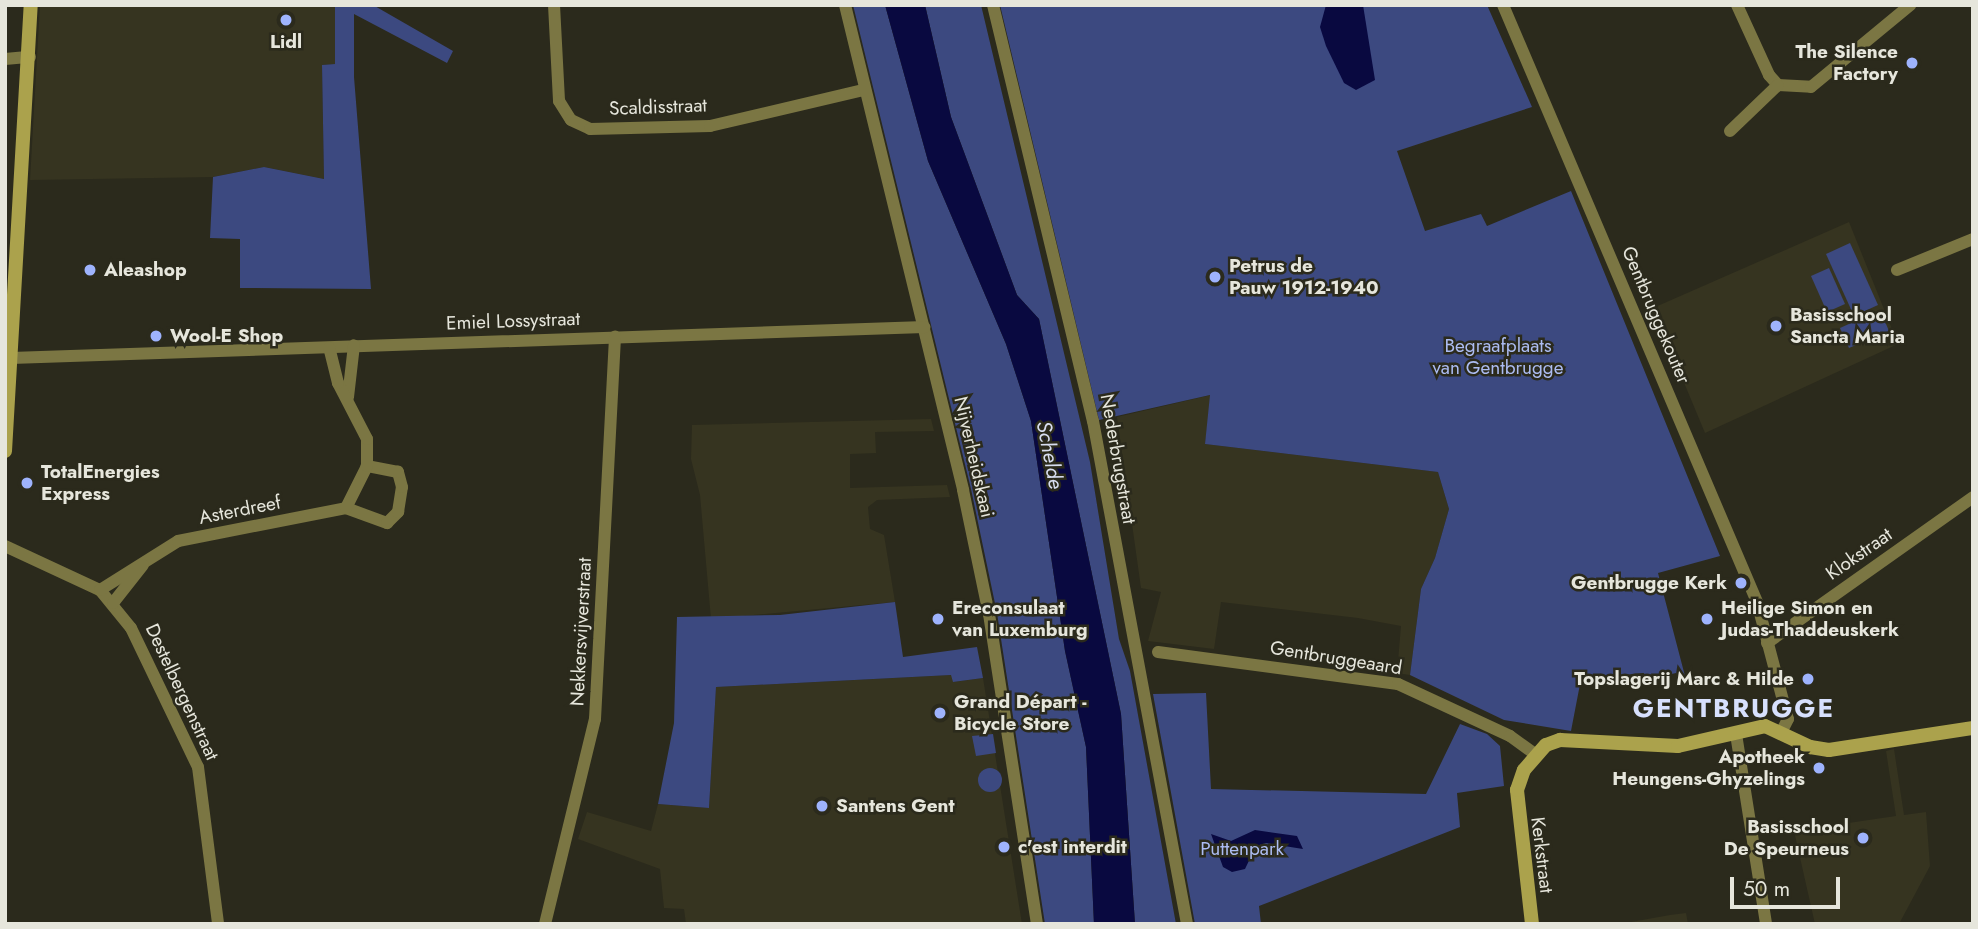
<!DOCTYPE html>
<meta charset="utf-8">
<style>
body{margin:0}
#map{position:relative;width:1978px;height:929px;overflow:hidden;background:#2b2a1c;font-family:Jost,sans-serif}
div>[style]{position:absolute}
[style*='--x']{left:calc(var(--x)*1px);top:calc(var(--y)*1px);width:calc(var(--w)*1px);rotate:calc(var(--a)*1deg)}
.built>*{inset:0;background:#363420}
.green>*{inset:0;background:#3c4980}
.round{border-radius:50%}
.water>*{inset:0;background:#090940}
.street>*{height:12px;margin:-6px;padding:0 6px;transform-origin:6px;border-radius:6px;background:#7b7643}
.secondary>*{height:14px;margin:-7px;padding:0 7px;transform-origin:7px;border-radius:7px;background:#aba24c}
.dots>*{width:19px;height:19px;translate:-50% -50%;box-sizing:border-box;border:4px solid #2b2a1c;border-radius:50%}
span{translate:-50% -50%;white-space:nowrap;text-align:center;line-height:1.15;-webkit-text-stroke:5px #2b2a1c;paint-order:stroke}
.poi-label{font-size:19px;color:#e6e6dc;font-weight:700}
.right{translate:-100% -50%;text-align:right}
.left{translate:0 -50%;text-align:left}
.street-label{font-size:19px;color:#e6e6dc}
.park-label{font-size:19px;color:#acbcf2}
.water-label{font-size:21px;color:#d7ddf0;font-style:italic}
.district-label{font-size:26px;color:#d7e0fd;font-weight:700;letter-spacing:2px}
.frame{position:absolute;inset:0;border:7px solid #e6e6dc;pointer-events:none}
.scale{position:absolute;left:1730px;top:877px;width:110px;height:32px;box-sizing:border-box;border:4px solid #e6e6dc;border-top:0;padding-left:9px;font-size:21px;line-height:24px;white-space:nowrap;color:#e6e6dc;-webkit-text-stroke:5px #2b2a1c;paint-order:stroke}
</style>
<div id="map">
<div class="built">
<i style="clip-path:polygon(40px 5px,335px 5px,335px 64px,322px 65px,324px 179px,264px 167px,213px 177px,30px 180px)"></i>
<i style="clip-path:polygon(1849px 222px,1898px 344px,1705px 433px,1653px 308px)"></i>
<i style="clip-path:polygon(1211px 395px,1205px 444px,1438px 472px,1449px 509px,1435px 558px,1421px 589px,1410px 675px,1397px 673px,1401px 626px,1358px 618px,1221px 602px,1214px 649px,1148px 641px,1161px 592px,1141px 588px,1117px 417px)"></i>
<i style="clip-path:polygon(931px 419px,934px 431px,875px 432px,876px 453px,850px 454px,850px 488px,947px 485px,950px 497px,877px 500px,868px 507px,870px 529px,884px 535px,895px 602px,711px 619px,700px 495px,691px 459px,692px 425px)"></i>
<i style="clip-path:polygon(952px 675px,954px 682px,983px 678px,1022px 924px,686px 924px,684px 909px,664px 908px,660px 869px,578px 839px,587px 812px,651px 831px,658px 804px,709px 808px,716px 687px)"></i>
<i style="clip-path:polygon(1894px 749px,1904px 815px,1926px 812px,1930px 866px,1899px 924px,1815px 924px,1794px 831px,1896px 816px,1886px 751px)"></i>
<i style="clip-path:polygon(1686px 913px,1688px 924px,1620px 924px,1670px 915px)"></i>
</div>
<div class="green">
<i style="clip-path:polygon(335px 5px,373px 5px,453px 51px,447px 63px,354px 14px,354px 77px,371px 289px,240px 288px,240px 239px,210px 238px,213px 177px,264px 167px,324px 179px,322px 65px,335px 64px)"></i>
<i style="clip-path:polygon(853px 5px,885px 5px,928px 161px,1006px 344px,1031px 421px,1065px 651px,1086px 747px,1094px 924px,1045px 924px,997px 613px,971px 489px)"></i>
<i style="clip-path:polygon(925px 5px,981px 5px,1090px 462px,1119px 639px,1130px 671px,1176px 924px,1135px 924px,1121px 714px,1039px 319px,1017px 295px,951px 117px)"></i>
<i style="clip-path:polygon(1000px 5px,1487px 5px,1532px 107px,1397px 151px,1425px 231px,1481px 214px,1487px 226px,1571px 191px,1720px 556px,1658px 573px,1685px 676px,1677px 678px,1676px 673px,1646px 680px,1644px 673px,1581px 679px,1571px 731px,1504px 720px,1410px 675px,1421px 589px,1435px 558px,1449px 509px,1438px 472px,1205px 444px,1210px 395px,1099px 420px)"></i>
<i style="clip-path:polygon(1850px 243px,1878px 305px,1854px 316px,1826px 254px)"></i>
<i style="clip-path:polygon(1829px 268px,1845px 304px,1827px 312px,1811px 276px)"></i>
<i style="clip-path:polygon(1880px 310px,1889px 331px,1849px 348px,1840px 328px)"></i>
<i style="clip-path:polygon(895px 602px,903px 657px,977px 647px,983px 678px,953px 682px,951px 675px,716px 687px,709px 808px,658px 804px,674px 723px,677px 617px,780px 615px)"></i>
<i style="clip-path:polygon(1206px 693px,1211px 789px,1426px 794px,1460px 724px,1487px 734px,1500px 746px,1504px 786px,1457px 793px,1460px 827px,1259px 906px,1261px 924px,1195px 924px,1153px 694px)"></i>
<i style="clip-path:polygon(993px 734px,996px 753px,976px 756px,972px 736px)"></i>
<i class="round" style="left:978px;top:768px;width:24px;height:24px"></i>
</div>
<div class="water">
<i style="clip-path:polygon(885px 5px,925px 5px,951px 117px,1017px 295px,1039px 319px,1121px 714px,1135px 924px,1094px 924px,1086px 747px,1065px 651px,1031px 421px,1006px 344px,928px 161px)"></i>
<i style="clip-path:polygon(1326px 5px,1363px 5px,1375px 80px,1356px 90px,1344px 83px,1326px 46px,1320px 27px)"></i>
<i style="clip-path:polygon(1255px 830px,1297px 836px,1303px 849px,1266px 843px,1256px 846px,1245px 869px,1232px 872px,1223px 867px,1211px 834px,1231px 841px)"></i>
</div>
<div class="street">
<i style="--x:554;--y:5;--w:96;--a:87"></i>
<i style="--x:559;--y:101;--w:22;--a:58"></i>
<i style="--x:571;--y:120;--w:21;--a:25"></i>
<i style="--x:590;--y:129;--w:120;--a:-1.4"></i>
<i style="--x:710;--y:126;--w:158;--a:-13.2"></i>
<i style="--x:845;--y:5;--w:499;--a:76.3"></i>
<i style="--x:963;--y:490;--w:127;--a:78.2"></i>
<i style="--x:989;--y:614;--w:314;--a:81.2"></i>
<i style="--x:993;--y:5;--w:428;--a:76.5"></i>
<i style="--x:1093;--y:421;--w:512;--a:79.41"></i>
<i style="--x:1503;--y:5;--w:649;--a:66.95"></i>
<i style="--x:1757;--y:602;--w:121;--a:75.2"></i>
<i style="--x:1788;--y:719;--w:16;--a:117"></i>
<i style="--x:1737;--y:5;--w:77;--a:65.4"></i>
<i style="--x:1769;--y:75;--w:13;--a:48"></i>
<i style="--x:1778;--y:85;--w:33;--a:3"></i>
<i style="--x:1811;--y:87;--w:129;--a:-39.6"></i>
<i style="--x:5;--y:59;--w:25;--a:-5"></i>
<i style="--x:1730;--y:131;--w:66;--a:-43.8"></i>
<i style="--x:1897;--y:270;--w:82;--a:-22.2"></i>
<i style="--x:11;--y:358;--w:914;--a:-1.94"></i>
<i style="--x:348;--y:397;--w:52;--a:-83.4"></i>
<i style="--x:346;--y:508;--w:44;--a:20.1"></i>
<i style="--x:387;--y:523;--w:16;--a:-45"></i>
<i style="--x:398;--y:512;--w:25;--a:-81"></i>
<i style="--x:402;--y:487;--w:16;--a:-105"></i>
<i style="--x:398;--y:472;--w:32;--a:-169"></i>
<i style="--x:5;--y:546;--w:105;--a:24.9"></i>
<i style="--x:100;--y:590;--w:49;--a:50.8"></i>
<i style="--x:131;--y:628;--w:154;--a:64.3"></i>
<i style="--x:198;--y:767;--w:158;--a:82.7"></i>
<i style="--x:100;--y:590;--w:92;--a:-32.1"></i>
<i style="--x:178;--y:541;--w:171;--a:-11.1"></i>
<i style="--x:346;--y:508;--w:47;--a:-63.4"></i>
<i style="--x:367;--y:466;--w:27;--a:-90"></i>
<i style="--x:367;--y:439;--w:63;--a:-117.4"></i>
<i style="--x:338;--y:383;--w:36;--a:-104"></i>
<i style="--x:113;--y:603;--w:48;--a:-51.7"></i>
<i style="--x:1767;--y:643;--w:252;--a:-35.3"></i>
<i style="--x:1158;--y:652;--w:242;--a:7.6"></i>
<i style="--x:1398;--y:684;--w:123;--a:24.9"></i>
<i style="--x:1510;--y:736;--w:31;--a:36"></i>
<i style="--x:1736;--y:734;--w:192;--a:81"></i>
<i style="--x:545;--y:924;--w:211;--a:-76.3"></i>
<i style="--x:595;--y:719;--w:383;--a:-87"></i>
</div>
<div class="secondary">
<i style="--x:5;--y:451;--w:447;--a:-86.7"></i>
<i style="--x:1532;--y:924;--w:135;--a:-96.4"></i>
<i style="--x:1517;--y:790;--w:21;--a:-71"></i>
<i style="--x:1524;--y:770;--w:33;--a:-49"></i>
<i style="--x:1546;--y:745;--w:15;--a:-20"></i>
<i style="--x:1560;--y:740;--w:118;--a:2.9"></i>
<i style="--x:1678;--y:746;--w:89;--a:-12.9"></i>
<i style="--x:1765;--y:726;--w:50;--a:25"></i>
<i style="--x:1810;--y:747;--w:19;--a:9"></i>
<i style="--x:1829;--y:750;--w:146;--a:-8.7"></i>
</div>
<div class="dots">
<i style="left:286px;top:20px;background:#9eb3fd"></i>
<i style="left:1912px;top:63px;background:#9eb3fd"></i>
<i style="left:90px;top:270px;background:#9eb3fd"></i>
<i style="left:1215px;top:277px;background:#9eb3fd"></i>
<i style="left:1776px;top:326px;background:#9eb3fd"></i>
<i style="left:156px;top:336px;background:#9eb3fd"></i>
<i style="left:27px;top:483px;background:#9eb3fd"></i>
<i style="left:1741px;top:583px;background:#9eb3fd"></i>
<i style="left:938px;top:619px;background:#9eb3fd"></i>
<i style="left:1707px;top:619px;background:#9eb3fd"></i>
<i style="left:1808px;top:679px;background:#9eb3fd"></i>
<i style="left:940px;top:713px;background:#9eb3fd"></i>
<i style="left:1819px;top:768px;background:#9eb3fd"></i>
<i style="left:822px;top:806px;background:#9eb3fd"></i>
<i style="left:1863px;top:838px;background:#9eb3fd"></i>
<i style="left:1004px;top:847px;background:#9eb3fd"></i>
</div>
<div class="poi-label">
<span style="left:286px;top:42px">Lidl</span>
<span class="right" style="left:1898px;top:63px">The Silence<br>Factory</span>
<span class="left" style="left:1229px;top:277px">Petrus de<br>Pauw 1912-1940</span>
<span class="left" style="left:104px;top:270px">Aleashop</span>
<span class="left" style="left:1790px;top:326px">Basisschool<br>Sancta Maria</span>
<span class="left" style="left:170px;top:336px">Wool-E Shop</span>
<span class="left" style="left:41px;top:483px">TotalEnergies<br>Express</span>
<span class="right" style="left:1727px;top:583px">Gentbrugge Kerk</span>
<span class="left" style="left:952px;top:619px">Ereconsulaat<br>van Luxemburg</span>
<span class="left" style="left:1721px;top:619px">Heilige Simon en<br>Judas-Thaddeuskerk</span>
<span class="right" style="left:1794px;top:679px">Topslagerij Marc &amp; Hilde</span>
<span class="left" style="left:954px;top:713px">Grand Départ -<br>Bicycle Store</span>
<span class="right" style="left:1805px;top:768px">Apotheek<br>Heungens-Ghyzelings</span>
<span class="left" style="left:836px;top:806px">Santens Gent</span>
<span class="right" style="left:1849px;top:838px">Basisschool<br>De Speurneus</span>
<span class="left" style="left:1018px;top:847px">c'est interdit</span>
</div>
<div class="street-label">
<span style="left:658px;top:107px;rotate:-2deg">Scaldisstraat</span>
<span style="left:1656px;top:315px;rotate:67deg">Gentbruggekouter</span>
<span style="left:513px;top:321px;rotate:-2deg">Emiel Lossystraat</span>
<span style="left:974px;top:457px;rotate:77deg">Nijverheidskaai</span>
<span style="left:1118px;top:459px;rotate:80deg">Nederbrugstraat</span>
<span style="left:240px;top:510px;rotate:-11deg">Asterdreef</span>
<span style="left:1859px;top:554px;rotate:-35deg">Klokstraat</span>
<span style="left:581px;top:632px;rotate:-87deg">Nekkersvijverstraat</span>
<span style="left:1336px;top:658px;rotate:9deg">Gentbruggeaard</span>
<span style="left:182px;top:692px;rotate:65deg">Destelbergenstraat</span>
<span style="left:1542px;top:855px;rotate:83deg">Kerkstraat</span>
</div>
<div class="park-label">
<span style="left:1498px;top:357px">Begraafplaats<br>van Gentbrugge</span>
<span style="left:1242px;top:849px">Puttenpark</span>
</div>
<div class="water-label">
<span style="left:1050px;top:455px;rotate:79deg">Schelde</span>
</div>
<div class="district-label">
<span style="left:1734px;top:709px">GENTBRUGGE</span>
</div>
<div class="frame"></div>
<div class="scale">50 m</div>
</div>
